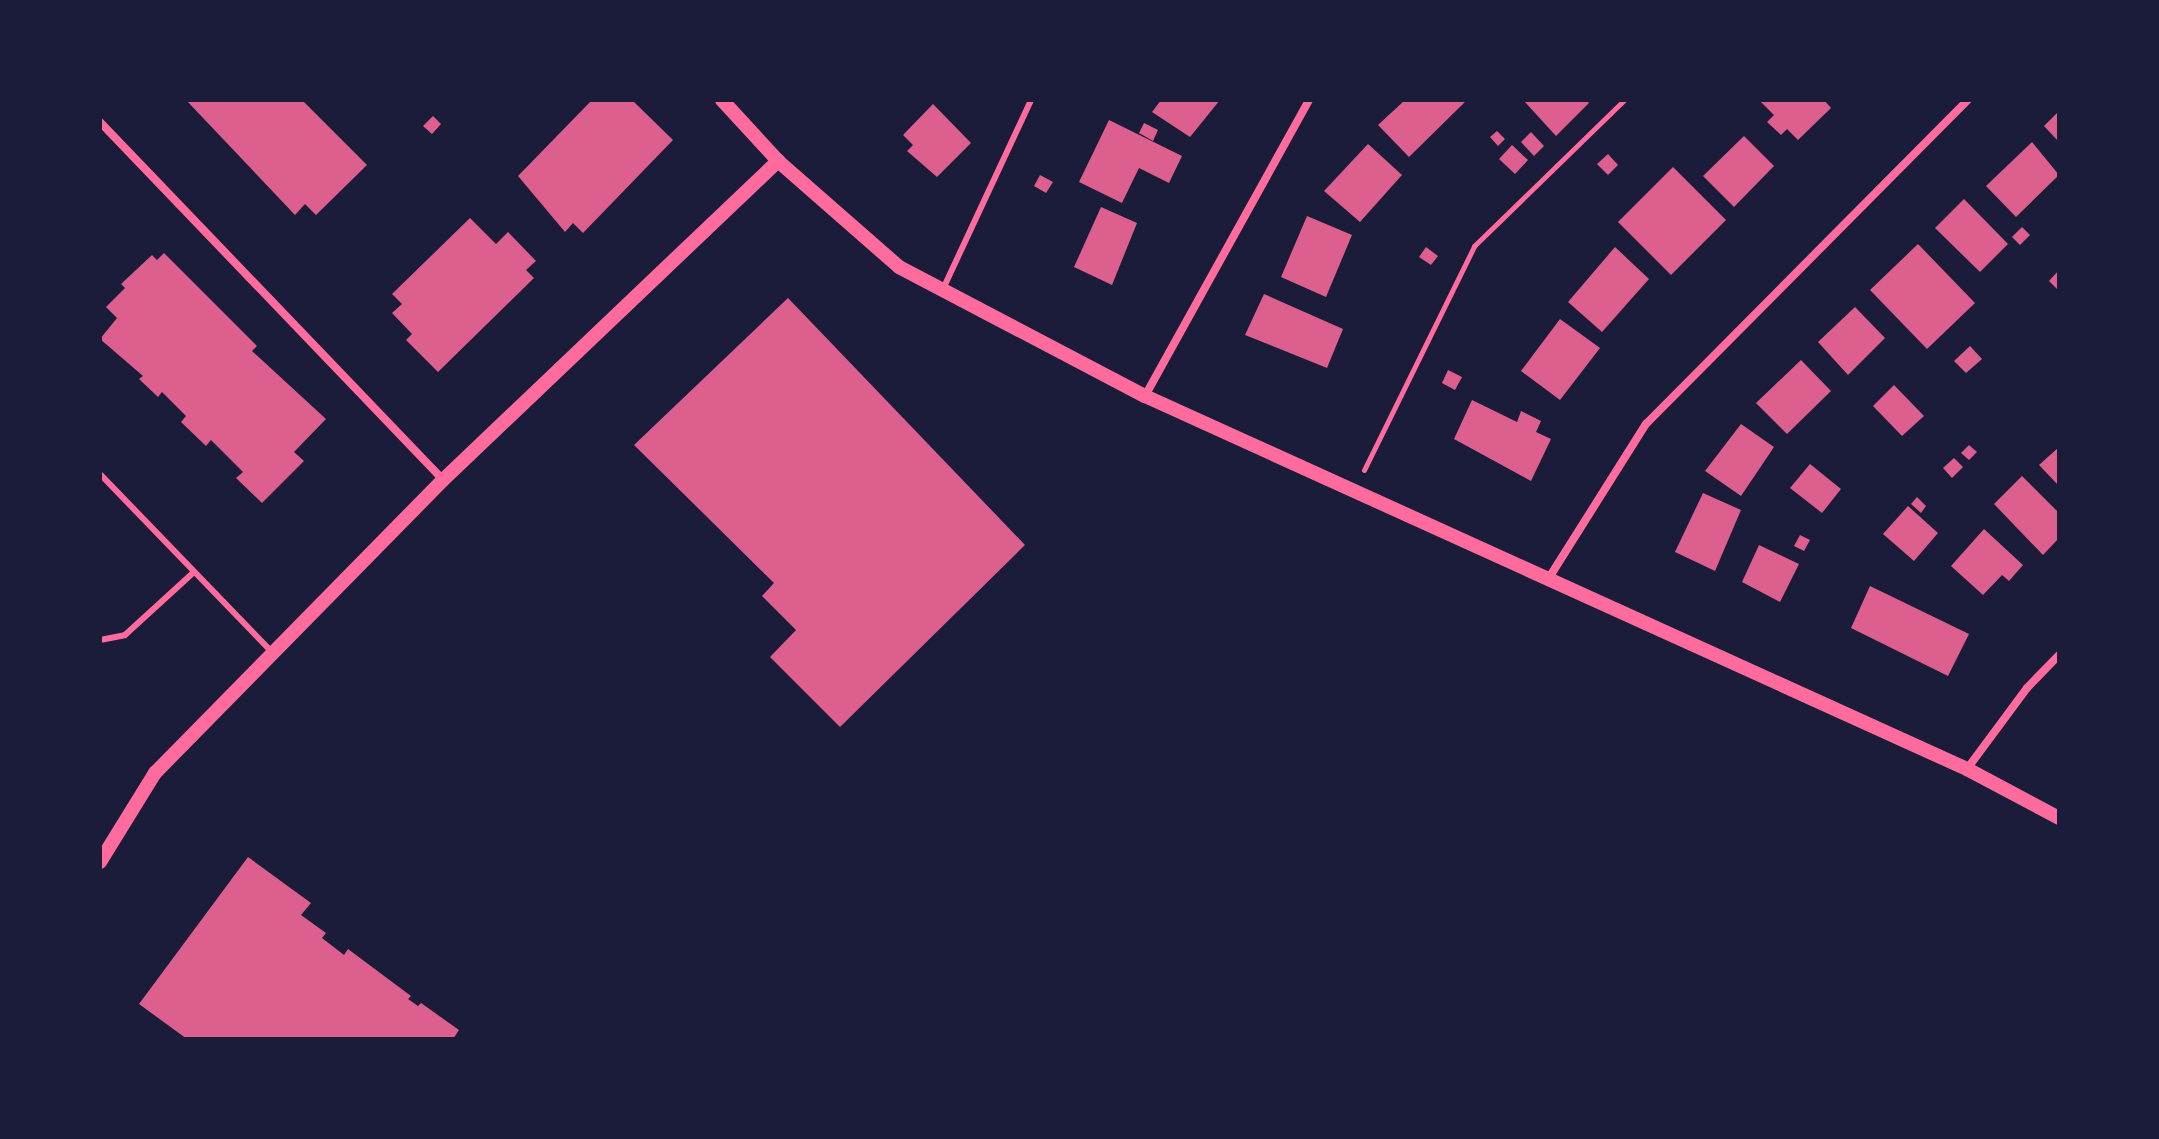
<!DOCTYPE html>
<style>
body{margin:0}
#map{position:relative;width:2159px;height:1139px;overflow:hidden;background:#1b1b3a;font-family:"Archivo Narrow",sans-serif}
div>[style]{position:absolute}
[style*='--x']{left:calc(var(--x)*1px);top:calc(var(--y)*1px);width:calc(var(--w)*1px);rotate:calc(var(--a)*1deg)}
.building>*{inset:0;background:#dd5f8e}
.path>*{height:5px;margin:-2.5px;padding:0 2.5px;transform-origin:2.5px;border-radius:2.5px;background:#ff6b9d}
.service>*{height:6px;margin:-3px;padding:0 3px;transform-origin:3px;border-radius:3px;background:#ff6b9d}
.minor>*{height:8px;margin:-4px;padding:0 4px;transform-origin:4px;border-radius:4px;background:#ff6b9d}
.tertiary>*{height:14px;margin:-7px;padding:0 7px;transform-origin:7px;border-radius:7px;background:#ff6b9d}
span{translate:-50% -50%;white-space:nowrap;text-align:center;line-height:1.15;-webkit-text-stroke:6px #1b1b3a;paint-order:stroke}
.frame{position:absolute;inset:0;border:102px solid #1b1b3a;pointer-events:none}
</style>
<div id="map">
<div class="building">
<i style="clip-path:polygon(186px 100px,302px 100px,367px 165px,316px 215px,305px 204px,295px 215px)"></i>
<i style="clip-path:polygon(592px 100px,632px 100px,673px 140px,583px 233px,573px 223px,565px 232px,518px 176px)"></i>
<i style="clip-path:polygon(1161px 100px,1220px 100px,1190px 137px,1152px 112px)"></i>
<i style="clip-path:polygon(1405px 100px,1467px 100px,1409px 157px,1378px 125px)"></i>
<i style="clip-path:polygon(1523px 100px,1586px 100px,1589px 103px,1556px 136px)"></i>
<i style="clip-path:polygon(1759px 100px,1824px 100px,1831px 108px,1798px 140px,1787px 129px,1781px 135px,1767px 122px,1774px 115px)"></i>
<i style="clip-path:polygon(933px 104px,971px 143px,937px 177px,907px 151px,913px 145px,903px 135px)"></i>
<i style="clip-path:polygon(2059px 111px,2059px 142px,2044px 126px)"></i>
<i style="clip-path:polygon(433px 116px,441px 124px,432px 134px,423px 126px)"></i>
<i style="clip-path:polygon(1109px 120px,1182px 156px,1169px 183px,1139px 168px,1122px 203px,1079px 182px)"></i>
<i style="clip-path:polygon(1144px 123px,1158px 130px,1153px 141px,1139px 133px)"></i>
<i style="clip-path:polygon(1497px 131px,1505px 139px,1498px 146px,1490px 137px)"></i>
<i style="clip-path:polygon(1531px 132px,1544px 146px,1534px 156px,1521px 142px)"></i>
<i style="clip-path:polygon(1744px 136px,1774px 166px,1734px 207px,1703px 176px)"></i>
<i style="clip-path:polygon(2032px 142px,2059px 175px,2016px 217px,1986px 186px)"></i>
<i style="clip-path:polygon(1368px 144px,1402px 175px,1360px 222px,1324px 191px)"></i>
<i style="clip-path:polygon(1512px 145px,1528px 160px,1515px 174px,1499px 159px)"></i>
<i style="clip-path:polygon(1608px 154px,1618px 165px,1608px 175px,1597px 164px)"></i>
<i style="clip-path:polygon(1673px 167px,1726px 220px,1671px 275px,1618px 222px)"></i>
<i style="clip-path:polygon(1040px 175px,1053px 182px,1046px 193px,1034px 186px)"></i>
<i style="clip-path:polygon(1964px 199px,2008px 244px,1980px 272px,1935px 228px)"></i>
<i style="clip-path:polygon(1101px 207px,1137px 223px,1112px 285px,1074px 267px)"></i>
<i style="clip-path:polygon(1307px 216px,1352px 235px,1326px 297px,1281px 277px)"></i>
<i style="clip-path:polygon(470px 218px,496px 244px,508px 232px,536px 261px,526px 270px,534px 278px,438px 372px,406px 340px,412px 334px,392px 313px,402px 304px,392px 294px)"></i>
<i style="clip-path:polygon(2022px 227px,2030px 235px,2020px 245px,2012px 237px)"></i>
<i style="clip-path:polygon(1918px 244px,1975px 303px,1927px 349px,1870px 290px)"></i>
<i style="clip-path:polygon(1426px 247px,1438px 256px,1431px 265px,1419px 257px)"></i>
<i style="clip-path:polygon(1615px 247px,1649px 279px,1602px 332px,1568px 302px)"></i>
<i style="clip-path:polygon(164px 253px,257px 346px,252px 351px,326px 419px,294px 452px,304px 461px,262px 503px,236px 478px,243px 472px,211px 440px,206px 446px,181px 422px,186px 416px,162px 392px,158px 397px,139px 379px,143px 376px,100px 339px,117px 318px,106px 307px,125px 288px,121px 284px,152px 255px,157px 260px)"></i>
<i style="clip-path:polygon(2059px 270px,2059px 287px,2057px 289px,2049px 281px)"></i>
<i style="clip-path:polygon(1264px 294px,1343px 329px,1327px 368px,1245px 335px)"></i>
<i style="clip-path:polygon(788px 298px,1025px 545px,840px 727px,770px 657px,796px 630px,762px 596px,774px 583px,634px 445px)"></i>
<i style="clip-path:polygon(1855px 307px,1885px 338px,1848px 375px,1818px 342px)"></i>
<i style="clip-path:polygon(1560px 319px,1600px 348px,1560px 400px,1521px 371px)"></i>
<i style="clip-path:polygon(1970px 346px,1982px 359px,1966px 373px,1954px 361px)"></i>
<i style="clip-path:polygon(1801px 360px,1831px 391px,1787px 434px,1756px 403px)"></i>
<i style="clip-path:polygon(1448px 370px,1462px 377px,1455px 390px,1442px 383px)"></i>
<i style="clip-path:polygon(1894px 385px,1924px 416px,1902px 436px,1873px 406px)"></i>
<i style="clip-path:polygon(1472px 400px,1517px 422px,1521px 411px,1541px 421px,1536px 432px,1551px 439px,1531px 481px,1454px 439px)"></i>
<i style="clip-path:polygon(1741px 424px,1774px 447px,1741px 496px,1705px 471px)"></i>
<i style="clip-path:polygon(1969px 445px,1977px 452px,1969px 460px,1961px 453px)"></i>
<i style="clip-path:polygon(2059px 447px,2059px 486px,2039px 465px)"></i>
<i style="clip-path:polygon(1954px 458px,1963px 467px,1952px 478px,1943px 468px)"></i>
<i style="clip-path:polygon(1810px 464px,1841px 489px,1822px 513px,1790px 488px)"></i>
<i style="clip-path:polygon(2022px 476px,2059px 513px,2059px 538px,2043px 555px,1994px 504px)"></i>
<i style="clip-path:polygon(1703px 493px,1741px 510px,1715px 571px,1675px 552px)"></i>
<i style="clip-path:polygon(1917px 497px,1926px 506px,1921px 513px,1911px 504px)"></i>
<i style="clip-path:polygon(1908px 506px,1938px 533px,1914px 561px,1883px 534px)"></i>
<i style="clip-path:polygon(1984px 529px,2023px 565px,2009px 581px,2002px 575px,1983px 595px,1951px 566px)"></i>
<i style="clip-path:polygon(1800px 535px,1810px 540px,1804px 551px,1794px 546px)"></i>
<i style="clip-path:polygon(1759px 545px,1799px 564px,1780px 602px,1742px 582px)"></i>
<i style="clip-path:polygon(1870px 586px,1969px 634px,1948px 676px,1851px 628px)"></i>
<i style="clip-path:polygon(248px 857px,311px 903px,301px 915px,326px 933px,322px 938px,344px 955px,348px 949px,411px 996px,408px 999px,418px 1006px,421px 1003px,459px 1030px,453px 1039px,187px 1039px,139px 1004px)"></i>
</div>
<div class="path">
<i style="--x:1364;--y:470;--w:250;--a:-63.8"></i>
<i style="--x:1474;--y:246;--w:209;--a:-44.2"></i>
</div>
<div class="service">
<i style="--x:943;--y:289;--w:208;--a:-65"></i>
<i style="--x:100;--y:474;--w:248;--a:46"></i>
<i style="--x:100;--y:640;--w:25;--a:-11"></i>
<i style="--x:125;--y:635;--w:93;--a:-42.4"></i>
</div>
<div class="minor">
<i style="--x:100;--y:122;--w:496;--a:46.2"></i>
<i style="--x:1145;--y:396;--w:338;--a:-61"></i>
<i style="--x:1547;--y:581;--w:186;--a:-57.8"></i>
<i style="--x:1646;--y:424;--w:457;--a:-45.2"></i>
<i style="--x:1967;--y:769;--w:101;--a:-53.5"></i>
<i style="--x:2027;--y:688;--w:46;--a:-45.9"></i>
</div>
<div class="tertiary">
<i style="--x:722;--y:100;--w:83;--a:47.4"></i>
<i style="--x:778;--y:161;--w:161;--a:41.2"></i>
<i style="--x:899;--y:267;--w:278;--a:27.7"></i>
<i style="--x:1145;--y:396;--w:903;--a:24.41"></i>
<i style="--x:1967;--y:769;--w:104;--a:28"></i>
<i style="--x:100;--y:862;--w:105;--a:-58.3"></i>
<i style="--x:155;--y:773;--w:411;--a:-45.5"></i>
<i style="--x:443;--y:480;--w:463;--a:-43.6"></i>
</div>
<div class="frame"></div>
</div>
